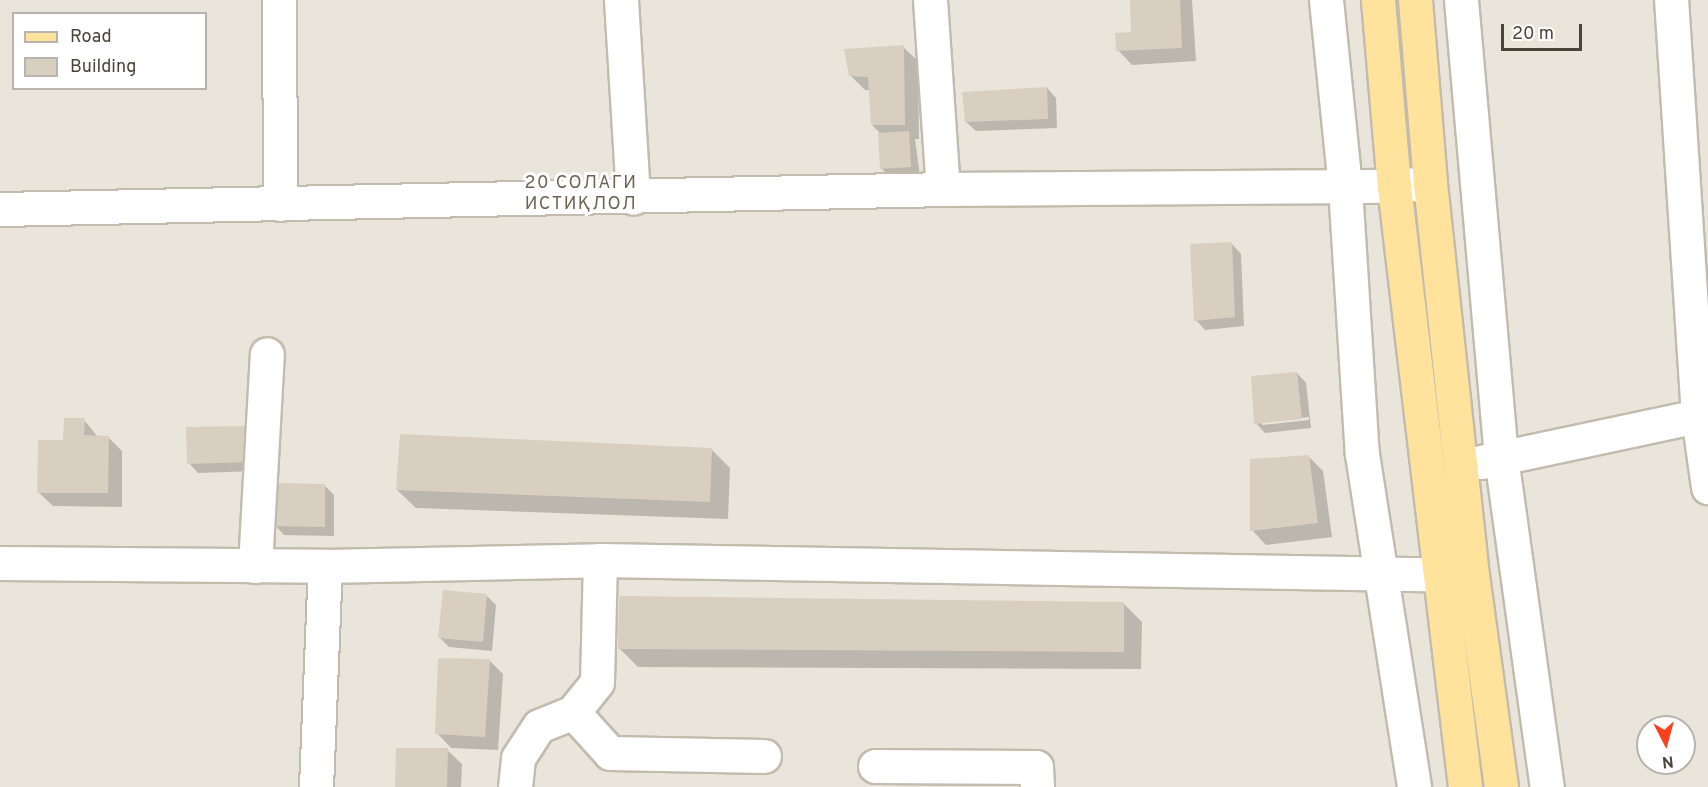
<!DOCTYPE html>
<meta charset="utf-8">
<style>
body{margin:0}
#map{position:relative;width:1708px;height:787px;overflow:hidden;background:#f6f3ec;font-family:Overpass,sans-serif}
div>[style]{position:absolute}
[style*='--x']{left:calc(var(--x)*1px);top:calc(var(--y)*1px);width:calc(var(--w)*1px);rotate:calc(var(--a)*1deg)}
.residential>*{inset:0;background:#eae5da}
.shadow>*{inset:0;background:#0003}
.building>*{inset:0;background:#d8cfc1}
.roads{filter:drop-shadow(2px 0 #c2bbae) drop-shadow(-2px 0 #c2bbae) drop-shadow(0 2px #c2bbae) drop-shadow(0 -2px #c2bbae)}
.minor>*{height:33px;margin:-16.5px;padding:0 16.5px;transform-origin:16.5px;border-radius:16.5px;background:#fff}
.major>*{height:33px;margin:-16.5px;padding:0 16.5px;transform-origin:16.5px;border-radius:16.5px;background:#ffe39c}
span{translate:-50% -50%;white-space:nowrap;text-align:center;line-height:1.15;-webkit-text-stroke:6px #fff;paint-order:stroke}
.neighbourhood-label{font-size:18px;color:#6e6250;letter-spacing:1.5px}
.legend{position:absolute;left:12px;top:12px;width:195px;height:78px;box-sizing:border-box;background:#fff;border:2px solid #b7b4b0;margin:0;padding:8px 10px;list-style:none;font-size:18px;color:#4b4439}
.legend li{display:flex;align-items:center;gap:12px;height:30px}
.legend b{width:30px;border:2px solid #b7b4b0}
.north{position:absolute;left:1636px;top:715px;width:60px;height:60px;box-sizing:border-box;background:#fff;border:2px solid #b7b4b0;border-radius:50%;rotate:174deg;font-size:16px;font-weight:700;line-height:24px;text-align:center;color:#4b4439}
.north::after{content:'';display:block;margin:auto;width:21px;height:27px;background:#fc3f1d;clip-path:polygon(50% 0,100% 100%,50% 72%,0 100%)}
.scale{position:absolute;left:1501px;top:24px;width:81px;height:27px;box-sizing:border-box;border:3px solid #4b4439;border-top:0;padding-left:8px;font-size:18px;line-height:21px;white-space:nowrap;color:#4b4439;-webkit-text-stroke:4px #fff;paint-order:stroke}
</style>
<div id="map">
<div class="residential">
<i style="clip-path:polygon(evenodd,0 0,1708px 0,1708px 787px,0 787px,0 0,14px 14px,206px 14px,206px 88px,14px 88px,14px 14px,0 0,1648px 727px,1684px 727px,1684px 763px,1648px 763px,1648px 727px)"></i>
</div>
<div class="shadow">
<i style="clip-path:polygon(1131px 0,1192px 0,1196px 61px,1132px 65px,1118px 50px,1133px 33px)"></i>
<i style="clip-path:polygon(903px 47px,918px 61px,919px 139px,915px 139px,920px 176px,891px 178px,881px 168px,882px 135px,872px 125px,871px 90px,865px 90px,851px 76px)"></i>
<i style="clip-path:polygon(1047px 88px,1056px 98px,1057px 128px,976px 131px,966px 122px)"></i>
<i style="clip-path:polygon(1232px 244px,1241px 254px,1244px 326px,1205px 330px,1196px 320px)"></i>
<i style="clip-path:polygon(evenodd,1297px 373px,1306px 383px,1311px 428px,1265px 433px,1256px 423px,1297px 373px,1309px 417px,1309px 420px,1262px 425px,1262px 422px,1309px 417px)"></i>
<i style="clip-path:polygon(84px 420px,98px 437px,108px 437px,122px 451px,122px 507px,53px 506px,38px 492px,65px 442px)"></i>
<i style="clip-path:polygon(256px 437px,257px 471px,198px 473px,189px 463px)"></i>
<i style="clip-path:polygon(712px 450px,730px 468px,728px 519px,416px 508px,397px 490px)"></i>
<i style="clip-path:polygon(1309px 457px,1323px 471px,1332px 537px,1266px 545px,1252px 530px)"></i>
<i style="clip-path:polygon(325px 486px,334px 495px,334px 536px,284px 535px,275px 525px)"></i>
<i style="clip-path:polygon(487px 596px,496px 605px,492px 651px,449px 647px,440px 638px)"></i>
<i style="clip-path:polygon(1124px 604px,1142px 622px,1141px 669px,638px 667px,620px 649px)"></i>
<i style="clip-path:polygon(489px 660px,503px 674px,498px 750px,451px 748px,437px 733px)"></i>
<i style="clip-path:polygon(447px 750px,462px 764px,461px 787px,396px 787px)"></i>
</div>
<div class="building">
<i style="clip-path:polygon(1130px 0,1180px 0,1182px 48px,1116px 51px,1115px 33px,1131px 32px)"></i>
<i style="clip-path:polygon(904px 45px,905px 125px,871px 125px,868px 77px,849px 76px,844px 49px)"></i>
<i style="clip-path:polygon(1047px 87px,1048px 119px,965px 122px,962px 92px)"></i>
<i style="clip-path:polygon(909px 131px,911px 167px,880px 169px,878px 133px)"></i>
<i style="clip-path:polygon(1232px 242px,1235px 317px,1194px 321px,1190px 244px)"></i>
<i style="clip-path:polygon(1297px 372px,1302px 419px,1254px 424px,1251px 376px)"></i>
<i style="clip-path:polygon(64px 418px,85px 418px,84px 435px,109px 436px,108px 493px,37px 493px,38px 440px,63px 440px)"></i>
<i style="clip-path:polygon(247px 426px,248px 462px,187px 464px,186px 427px)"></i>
<i style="clip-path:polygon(400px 434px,712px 448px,710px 502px,396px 490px)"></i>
<i style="clip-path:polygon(1309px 455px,1318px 523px,1250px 531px,1250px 459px)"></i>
<i style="clip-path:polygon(274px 483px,325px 484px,325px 527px,273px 526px)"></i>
<i style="clip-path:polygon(443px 590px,487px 594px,483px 642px,438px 638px)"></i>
<i style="clip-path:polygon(619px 596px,1124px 602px,1124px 652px,618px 649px)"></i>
<i style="clip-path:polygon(438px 658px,490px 659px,485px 737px,435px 734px)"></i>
<i style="clip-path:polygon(396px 748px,448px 748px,447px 787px,395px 787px)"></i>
</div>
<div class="roads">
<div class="minor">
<i style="--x:279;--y:0;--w:204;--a:89.7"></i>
<i style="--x:621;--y:0;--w:198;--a:86.5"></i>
<i style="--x:930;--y:0;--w:189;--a:86.1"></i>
<i style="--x:1326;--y:0;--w:188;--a:84.2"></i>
<i style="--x:1345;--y:187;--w:268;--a:86.4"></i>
<i style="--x:1362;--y:454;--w:337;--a:81.1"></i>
<i style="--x:1461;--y:0;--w:459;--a:85"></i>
<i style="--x:1501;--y:457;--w:333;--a:82.1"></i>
<i style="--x:0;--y:209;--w:943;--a:-1.21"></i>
<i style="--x:943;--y:189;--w:451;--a:-0.4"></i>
<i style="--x:1394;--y:186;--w:36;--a:-5"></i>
<i style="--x:1698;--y:416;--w:72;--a:82"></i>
<i style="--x:1481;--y:462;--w:222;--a:-12"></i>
<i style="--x:1698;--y:416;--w:417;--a:-93.7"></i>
<i style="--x:0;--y:563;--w:325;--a:0.5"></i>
<i style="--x:325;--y:566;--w:275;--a:-1.2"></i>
<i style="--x:600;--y:560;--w:867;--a:0.99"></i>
<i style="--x:255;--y:566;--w:212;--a:-86.8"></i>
<i style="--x:573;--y:712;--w:55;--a:47.9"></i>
<i style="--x:610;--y:753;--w:154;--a:1.1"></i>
<i style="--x:875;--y:766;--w:161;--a:0.4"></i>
<i style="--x:1036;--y:767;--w:20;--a:87"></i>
<i style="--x:316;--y:787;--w:221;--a:-87.7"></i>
<i style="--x:515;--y:787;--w:29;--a:-84"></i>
<i style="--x:518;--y:758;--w:38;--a:-57"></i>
<i style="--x:539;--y:726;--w:37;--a:-22"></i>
<i style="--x:573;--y:712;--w:38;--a:-51"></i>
<i style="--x:597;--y:682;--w:122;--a:-88.6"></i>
</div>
<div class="major">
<i style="--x:1378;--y:0;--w:187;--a:85.1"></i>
<i style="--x:1394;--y:186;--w:605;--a:83.26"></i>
<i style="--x:1415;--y:0;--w:184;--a:85.3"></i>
<i style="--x:1430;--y:183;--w:394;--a:83.9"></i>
<i style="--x:1472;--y:575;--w:214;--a:82.2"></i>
</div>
</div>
<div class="neighbourhood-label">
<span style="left:581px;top:195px">20 СОЛАГИ<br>ИСТИҚЛОЛ</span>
</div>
<ul class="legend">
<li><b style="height:8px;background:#ffe39c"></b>Road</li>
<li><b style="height:16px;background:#d8cfc1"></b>Building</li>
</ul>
<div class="north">N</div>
<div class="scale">20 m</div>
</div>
